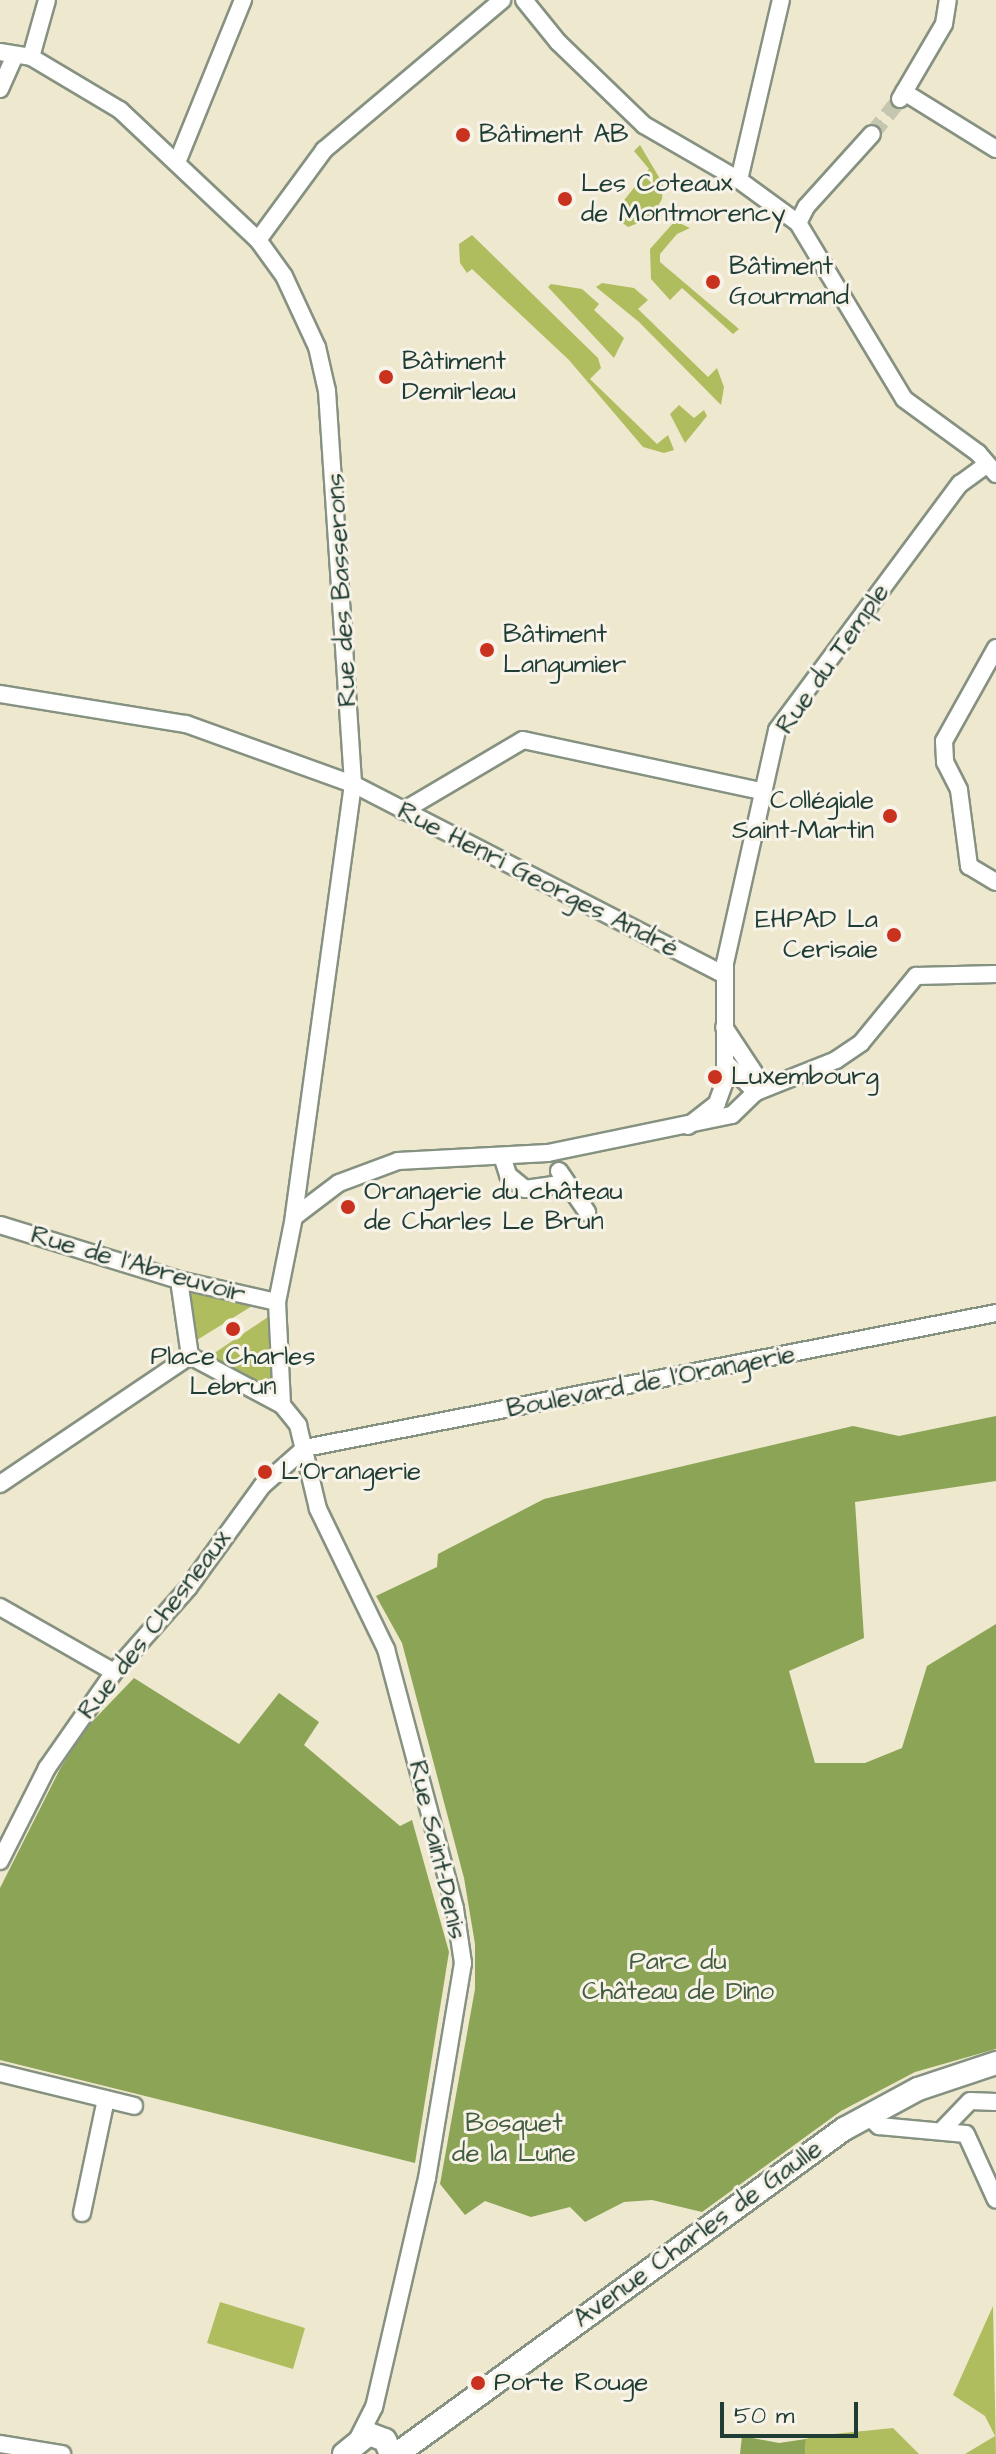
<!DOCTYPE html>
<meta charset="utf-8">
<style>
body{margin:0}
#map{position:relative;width:996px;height:2454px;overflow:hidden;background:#eee8ce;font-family:"Architects Daughter",sans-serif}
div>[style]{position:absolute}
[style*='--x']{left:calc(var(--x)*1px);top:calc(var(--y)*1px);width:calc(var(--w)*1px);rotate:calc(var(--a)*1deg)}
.green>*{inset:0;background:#b0bd5f}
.forest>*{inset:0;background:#8ca456}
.minor-tunnel>*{height:16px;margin-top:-8px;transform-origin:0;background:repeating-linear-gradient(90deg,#c5c6af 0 16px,transparent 0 24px)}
.roads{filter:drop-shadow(2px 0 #869281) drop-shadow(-2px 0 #869281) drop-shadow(0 2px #869281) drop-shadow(0 -2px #869281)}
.minor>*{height:16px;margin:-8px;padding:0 8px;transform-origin:8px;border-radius:8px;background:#fff}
.secondary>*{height:22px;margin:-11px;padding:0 11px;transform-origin:11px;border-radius:11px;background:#fff}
.dots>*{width:22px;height:22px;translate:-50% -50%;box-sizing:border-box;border:4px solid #f7f3e8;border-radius:50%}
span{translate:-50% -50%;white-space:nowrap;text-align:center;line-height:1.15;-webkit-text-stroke:6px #f7f3e8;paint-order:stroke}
.poi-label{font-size:26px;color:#1f3d34}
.left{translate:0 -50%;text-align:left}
.right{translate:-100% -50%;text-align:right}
.street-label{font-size:26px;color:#1f3d34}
.park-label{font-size:26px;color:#435d3f}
.scale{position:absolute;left:720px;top:2402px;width:138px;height:36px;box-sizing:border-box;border:4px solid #1f3d34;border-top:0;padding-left:10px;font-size:24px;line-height:28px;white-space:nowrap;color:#1f3d34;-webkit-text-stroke:6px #f7f3e8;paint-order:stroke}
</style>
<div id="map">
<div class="green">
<i style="clip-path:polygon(640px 145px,663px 184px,662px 199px,651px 218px,628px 227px,620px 221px,628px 210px,621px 204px,649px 169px,634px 151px)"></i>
<i style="clip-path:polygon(675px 221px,690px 228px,677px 234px,660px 254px,660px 262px,739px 329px,733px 334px,682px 288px,670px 300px,651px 279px,650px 249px)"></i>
<i style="clip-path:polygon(472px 235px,598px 358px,601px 368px,590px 379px,657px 444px,668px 435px,674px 450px,664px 453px,643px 447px,569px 360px,472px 269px,467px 273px,460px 263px,459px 244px)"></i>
<i style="clip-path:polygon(602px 283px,634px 288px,648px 300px,638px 309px,708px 377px,717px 368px,724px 387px,721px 405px,639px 322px,596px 287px)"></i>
<i style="clip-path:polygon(551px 284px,582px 289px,599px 304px,594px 310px,624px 338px,614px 358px,548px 287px)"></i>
<i style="clip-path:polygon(679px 405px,694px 418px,704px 410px,707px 416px,685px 443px,670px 414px)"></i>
<i style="clip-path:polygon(191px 1293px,252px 1306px,197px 1340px)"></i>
<i style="clip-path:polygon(268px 1317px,271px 1388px,210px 1356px)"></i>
<i style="clip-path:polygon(220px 2302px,305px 2328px,293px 2369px,207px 2343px)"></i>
<i style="clip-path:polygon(993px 2306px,996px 2454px,965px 2454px,995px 2436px,985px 2416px,953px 2395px)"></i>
<i style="clip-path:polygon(893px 2428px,919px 2454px,805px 2454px,806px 2439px,814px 2436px)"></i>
</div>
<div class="forest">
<i style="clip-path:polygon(996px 1416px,996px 1481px,855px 1502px,864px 1638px,789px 1671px,815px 1763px,865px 1763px,902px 1748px,927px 1666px,996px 1624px,996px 2049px,915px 2072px,841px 2111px,702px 2212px,652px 2200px,624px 2202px,585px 2222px,570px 2207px,531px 2217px,485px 2201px,465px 2215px,440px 2184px,475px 1989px,475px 1944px,464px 1878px,402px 1643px,376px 1596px,437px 1567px,438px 1554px,544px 1499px,853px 1426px,899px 1436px)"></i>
<i style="clip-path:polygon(134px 1678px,239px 1744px,279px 1693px,319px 1722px,304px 1745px,400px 1826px,412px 1820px,449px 1952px,415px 2163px,0 2060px,0 1888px,60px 1769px,86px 1728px)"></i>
<i style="clip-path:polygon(742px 2436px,779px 2443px,806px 2439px,805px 2454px,740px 2454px)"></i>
</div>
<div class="minor-tunnel">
<i style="--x:872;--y:134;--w:45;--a:-51.3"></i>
</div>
<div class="roads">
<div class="minor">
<i style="--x:524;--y:0;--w:54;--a:51"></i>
<i style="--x:558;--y:42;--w:120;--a:44"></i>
<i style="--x:644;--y:125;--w:110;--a:30.1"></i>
<i style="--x:739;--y:180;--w:73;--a:36.1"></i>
<i style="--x:798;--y:223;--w:205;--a:58.9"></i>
<i style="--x:904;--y:399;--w:92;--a:36.1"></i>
<i style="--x:978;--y:453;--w:28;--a:49"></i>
<i style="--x:0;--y:52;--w:31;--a:9"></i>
<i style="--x:31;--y:57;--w:104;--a:30.8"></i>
<i style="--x:120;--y:110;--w:190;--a:43.3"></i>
<i style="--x:258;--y:240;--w:44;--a:54.2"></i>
<i style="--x:284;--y:276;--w:78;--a:65.1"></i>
<i style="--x:317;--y:347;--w:45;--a:77.2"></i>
<i style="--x:327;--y:391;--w:394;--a:86.2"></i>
<i style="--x:353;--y:784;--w:437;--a:97.8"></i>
<i style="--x:294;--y:1217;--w:87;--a:101.3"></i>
<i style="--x:277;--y:1302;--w:103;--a:87.2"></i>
<i style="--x:282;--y:1405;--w:26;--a:51"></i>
<i style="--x:298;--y:1425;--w:86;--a:76.6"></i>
<i style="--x:318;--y:1509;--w:156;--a:64.1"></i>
<i style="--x:386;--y:1649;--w:269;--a:75.1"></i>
<i style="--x:455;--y:1909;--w:55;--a:81.6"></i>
<i style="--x:463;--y:1963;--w:218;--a:99.5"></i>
<i style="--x:427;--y:2178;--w:235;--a:103"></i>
<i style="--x:374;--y:2407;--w:34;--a:117"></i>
<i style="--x:31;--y:57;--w:59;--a:-74.3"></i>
<i style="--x:0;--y:89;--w:37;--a:-66"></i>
<i style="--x:904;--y:92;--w:108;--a:31.8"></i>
<i style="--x:900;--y:99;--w:87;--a:-59.6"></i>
<i style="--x:944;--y:24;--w:24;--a:-81"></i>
<i style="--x:178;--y:160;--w:173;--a:-67.9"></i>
<i style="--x:739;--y:180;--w:185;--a:-76.9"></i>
<i style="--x:798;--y:223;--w:18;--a:-63"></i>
<i style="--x:806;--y:207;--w:98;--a:-47.9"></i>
<i style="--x:258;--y:240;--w:112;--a:-53.7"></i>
<i style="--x:324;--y:150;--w:233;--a:-40.1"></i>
<i style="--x:996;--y:648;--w:107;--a:119.2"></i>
<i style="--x:944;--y:741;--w:21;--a:87"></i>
<i style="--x:945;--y:762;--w:31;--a:63"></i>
<i style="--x:959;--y:790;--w:77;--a:82.5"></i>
<i style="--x:969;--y:866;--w:31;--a:31"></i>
<i style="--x:0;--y:694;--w:188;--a:9.2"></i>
<i style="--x:186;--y:724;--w:177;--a:19.8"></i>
<i style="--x:353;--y:784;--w:416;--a:27.2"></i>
<i style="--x:403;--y:811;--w:139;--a:-30.6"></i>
<i style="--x:523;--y:740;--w:242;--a:12.1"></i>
<i style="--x:726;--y:1063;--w:42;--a:44"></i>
<i style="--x:756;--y:1092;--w:86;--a:-21.8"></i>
<i style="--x:836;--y:1060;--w:30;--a:-34"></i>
<i style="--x:861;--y:1043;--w:87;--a:-50.6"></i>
<i style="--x:916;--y:976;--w:80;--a:-1.4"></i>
<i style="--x:688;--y:1126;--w:37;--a:-38"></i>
<i style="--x:717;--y:1103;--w:23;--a:-70"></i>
<i style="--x:725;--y:1081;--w:118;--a:-90"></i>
<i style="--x:725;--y:963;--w:239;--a:-77.4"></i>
<i style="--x:777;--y:730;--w:307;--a:-53.4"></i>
<i style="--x:960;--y:484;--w:31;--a:-36"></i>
<i style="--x:502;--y:1156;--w:20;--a:72"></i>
<i style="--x:508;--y:1175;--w:22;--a:39"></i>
<i style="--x:525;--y:1189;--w:34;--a:-8"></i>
<i style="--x:559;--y:1184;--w:9;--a:-72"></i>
<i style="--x:559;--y:1171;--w:50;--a:55.7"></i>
<i style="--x:294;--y:1217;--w:56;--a:-37.1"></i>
<i style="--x:339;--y:1183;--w:63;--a:-20.4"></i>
<i style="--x:398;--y:1161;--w:150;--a:-3.1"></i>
<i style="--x:548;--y:1153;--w:188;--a:-11.7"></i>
<i style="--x:732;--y:1115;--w:33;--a:-44"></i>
<i style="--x:756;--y:1092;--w:18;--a:-93"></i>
<i style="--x:755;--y:1074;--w:56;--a:-123.4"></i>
<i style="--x:0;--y:1225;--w:187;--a:17.1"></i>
<i style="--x:179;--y:1280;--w:100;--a:12.7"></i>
<i style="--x:179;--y:1280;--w:77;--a:81.8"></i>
<i style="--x:190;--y:1356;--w:104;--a:28"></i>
<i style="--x:305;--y:1448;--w:704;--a:-11.05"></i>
<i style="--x:0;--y:1484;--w:229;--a:-34"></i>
<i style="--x:0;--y:1607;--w:131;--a:29.7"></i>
<i style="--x:0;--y:1861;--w:104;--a:-63.2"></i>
<i style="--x:47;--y:1768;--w:117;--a:-55.1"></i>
<i style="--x:114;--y:1672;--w:112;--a:-48.6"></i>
<i style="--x:188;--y:1588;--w:126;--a:-54"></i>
<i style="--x:262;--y:1486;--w:57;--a:-41.5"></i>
<i style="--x:0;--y:2073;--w:138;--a:13.8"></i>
<i style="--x:866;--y:2114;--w:18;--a:43"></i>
<i style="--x:879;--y:2126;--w:87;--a:5.3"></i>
<i style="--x:966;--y:2134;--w:72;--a:65.6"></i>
<i style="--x:944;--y:2128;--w:37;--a:-46"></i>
<i style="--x:970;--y:2101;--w:26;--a:2"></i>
<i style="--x:82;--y:2213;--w:116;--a:-78.1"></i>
<i style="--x:0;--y:2444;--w:63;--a:9.2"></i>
</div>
<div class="secondary">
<i style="--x:344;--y:2454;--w:32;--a:-39"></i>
<i style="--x:369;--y:2434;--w:17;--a:21"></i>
<i style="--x:385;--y:2440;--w:15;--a:67"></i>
<i style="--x:397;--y:2454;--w:553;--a:-36.02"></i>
<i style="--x:844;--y:2129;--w:84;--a:-28.4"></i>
<i style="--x:918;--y:2089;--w:82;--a:-18.4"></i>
</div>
</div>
<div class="dots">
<i style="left:463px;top:135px;background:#c8321e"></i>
<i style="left:565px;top:199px;background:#c8321e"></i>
<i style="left:713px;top:282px;background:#c8321e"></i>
<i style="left:386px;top:377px;background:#c8321e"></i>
<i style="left:487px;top:650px;background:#c8321e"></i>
<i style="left:890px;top:816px;background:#c8321e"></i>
<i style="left:894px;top:935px;background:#c8321e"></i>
<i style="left:715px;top:1077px;background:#c8321e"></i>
<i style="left:348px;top:1207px;background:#c8321e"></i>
<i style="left:233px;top:1329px;background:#c8321e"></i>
<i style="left:265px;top:1472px;background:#c8321e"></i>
<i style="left:478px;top:2383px;background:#c8321e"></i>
</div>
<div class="poi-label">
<span class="left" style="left:479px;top:135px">Bâtiment AB</span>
<span class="left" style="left:581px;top:199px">Les Coteaux<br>de Montmorency</span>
<span class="left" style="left:729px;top:282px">Bâtiment<br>Gourmand</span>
<span class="left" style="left:402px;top:377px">Bâtiment<br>Demirleau</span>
<span class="left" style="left:503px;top:650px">Bâtiment<br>Langumier</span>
<span class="right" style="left:874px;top:816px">Collégiale<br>Saint-Martin</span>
<span class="right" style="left:878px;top:935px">EHPAD La<br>Cerisaie</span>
<span class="left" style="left:731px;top:1077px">Luxembourg</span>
<span class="left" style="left:364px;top:1207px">Orangerie du château<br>de Charles Le Brun</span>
<span style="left:233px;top:1372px">Place Charles<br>Lebrun</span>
<span class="left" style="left:281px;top:1472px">L'Orangerie</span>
<span class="left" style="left:494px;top:2383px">Porte Rouge</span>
</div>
<div class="street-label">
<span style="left:342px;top:590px;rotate:-93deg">Rue des Basserons</span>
<span style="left:833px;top:659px;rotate:-55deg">Rue du Temple</span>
<span style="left:538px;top:880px;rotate:27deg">Rue Henri Georges André</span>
<span style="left:138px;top:1265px;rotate:16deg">Rue de l'Abreuvoir</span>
<span style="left:651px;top:1382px;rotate:-11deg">Boulevard de l'Orangerie</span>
<span style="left:155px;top:1625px;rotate:-52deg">Rue des Chesneaux</span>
<span style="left:437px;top:1850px;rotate:77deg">Rue Saint-Denis</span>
<span style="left:698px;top:2234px;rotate:-36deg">Avenue Charles de Gaulle</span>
</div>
<div class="park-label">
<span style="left:678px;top:1977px">Parc du<br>Château de Dino</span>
<span style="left:514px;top:2139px">Bosquet<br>de la Lune</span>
</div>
<div class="scale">50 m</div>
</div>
